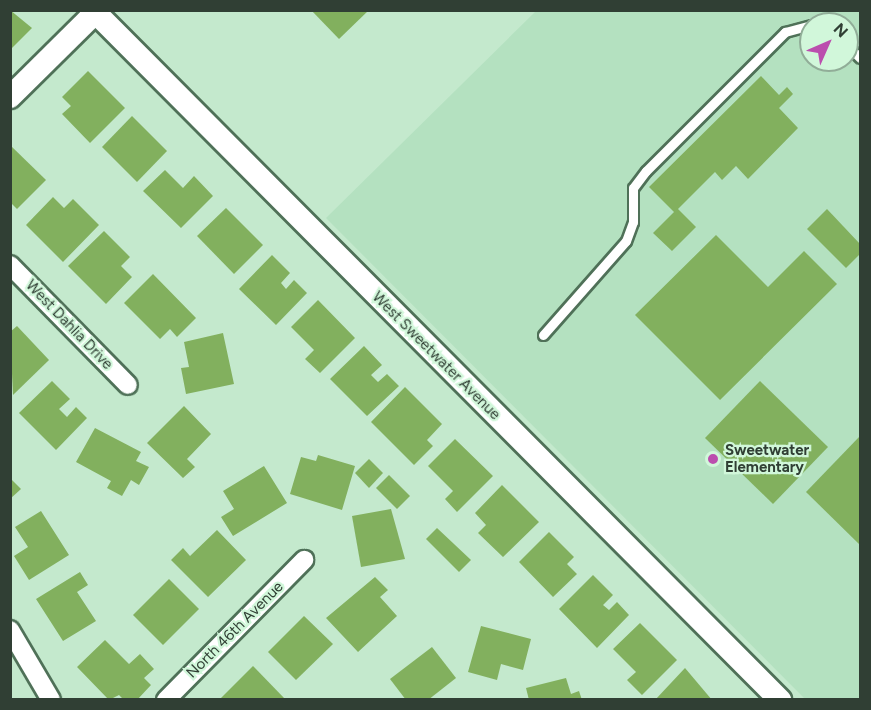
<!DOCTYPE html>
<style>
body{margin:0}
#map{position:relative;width:871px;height:710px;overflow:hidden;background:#c4e9cd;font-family:Figtree,sans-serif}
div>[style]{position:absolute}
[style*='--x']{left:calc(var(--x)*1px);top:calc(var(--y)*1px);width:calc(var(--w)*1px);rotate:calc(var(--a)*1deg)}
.built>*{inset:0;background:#b4e1c0}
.building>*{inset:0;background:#82b05e}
.roads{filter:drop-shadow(2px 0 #4f7158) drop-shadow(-2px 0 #4f7158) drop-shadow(0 2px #4f7158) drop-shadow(0 -2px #4f7158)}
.service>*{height:9px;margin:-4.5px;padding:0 4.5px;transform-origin:4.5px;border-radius:4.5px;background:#fff}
.minor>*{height:18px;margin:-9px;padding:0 9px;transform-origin:9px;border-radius:9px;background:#fff}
.tertiary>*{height:22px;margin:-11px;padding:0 11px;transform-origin:11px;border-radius:11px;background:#fff}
.dots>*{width:16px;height:16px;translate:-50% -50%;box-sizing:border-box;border:3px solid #d1f7da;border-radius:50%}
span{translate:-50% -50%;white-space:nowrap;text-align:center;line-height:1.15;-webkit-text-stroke:4.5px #d1f7da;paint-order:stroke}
.street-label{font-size:15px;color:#303f34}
.poi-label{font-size:15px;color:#303f34;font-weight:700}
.left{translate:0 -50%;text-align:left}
.frame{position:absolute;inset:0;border:12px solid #303f34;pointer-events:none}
.north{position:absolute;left:799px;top:12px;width:60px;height:60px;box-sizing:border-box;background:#d1f7da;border:2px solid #91ad98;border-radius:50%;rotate:45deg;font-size:16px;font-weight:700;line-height:24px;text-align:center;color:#303f34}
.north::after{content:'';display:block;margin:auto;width:21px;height:27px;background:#bb4eae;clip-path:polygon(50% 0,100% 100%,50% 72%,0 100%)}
</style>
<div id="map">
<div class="built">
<i style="clip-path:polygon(evenodd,536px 11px,860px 11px,860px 699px,805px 699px,326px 218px,536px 11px,811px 24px,847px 24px,847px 60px,811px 60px,811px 24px)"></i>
</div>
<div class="building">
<i style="clip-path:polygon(10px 10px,32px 28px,10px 50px)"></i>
<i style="clip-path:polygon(311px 10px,369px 10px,339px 39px)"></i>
<i style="clip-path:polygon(88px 71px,125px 108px,90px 143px,62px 114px,71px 106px,62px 97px)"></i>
<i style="clip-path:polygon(761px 76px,779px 95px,787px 87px,793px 94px,779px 108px,798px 128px,748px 179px,736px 166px,722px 180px,715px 172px,678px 209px,696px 227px,672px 251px,653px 233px,674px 212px,649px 187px)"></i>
<i style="clip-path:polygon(132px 116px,167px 151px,137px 182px,102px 147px)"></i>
<i style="clip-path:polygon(10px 145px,46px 180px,17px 209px,10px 202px)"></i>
<i style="clip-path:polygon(165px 170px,183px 188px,194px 176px,213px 196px,181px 228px,143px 191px)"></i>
<i style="clip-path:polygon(53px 197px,64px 208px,73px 199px,99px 225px,63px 262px,26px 225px)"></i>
<i style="clip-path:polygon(226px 208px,263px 245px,234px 274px,197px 236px)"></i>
<i style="clip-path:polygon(827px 209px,860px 244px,860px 254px,846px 268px,807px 229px)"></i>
<i style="clip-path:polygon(104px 231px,130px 257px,121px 266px,132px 277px,106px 304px,68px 266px)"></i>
<i style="clip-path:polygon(716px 235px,768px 287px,804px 251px,837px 284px,720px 400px,635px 315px)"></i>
<i style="clip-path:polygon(272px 255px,290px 273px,281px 283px,286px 289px,294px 280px,307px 293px,276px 325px,239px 289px)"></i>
<i style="clip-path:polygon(153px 274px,196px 318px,177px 337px,170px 329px,160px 339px,124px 303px)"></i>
<i style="clip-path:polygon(318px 300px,355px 338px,320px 373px,305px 359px,314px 350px,291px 327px)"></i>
<i style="clip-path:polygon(17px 326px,49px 360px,13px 395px,10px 332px)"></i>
<i style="clip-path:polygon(223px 333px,234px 384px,186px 394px,181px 368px,189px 367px,184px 342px)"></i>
<i style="clip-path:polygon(364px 346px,382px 365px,371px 375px,378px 382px,387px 374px,399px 386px,367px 416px,330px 379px)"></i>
<i style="clip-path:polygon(52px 381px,70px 399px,59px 409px,67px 417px,76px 407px,87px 418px,56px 450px,19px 413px)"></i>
<i style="clip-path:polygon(760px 381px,828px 447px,773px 504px,705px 438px)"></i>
<i style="clip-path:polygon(405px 387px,442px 424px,427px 440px,433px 446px,414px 465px,371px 422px)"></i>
<i style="clip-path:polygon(184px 406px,211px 434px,187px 459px,195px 467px,183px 478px,147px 443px)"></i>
<i style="clip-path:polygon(95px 428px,141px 452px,136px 461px,149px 467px,139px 485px,131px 480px,122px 496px,107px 488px,111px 481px,76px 462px)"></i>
<i style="clip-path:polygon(860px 436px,860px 545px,806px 492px)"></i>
<i style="clip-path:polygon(455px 439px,493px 476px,457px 512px,445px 499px,453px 491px,428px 466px)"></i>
<i style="clip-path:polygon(318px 455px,355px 466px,342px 510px,290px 494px,301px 457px,316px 461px)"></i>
<i style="clip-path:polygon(369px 459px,383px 473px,369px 488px,355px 473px)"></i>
<i style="clip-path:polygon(264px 466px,287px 503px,233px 536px,221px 517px,234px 509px,223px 491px)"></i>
<i style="clip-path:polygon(389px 475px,410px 496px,397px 509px,376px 488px)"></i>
<i style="clip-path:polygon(10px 478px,21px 489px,10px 499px)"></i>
<i style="clip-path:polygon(502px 485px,539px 522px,503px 557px,478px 533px,486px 525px,475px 513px)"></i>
<i style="clip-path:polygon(391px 509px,405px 559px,361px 567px,352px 516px)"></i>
<i style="clip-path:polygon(41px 511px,69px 555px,29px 580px,14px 556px,28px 547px,15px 527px)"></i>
<i style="clip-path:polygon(437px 528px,471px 560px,459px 572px,426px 539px)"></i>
<i style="clip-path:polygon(217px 530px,246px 560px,208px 597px,171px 560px,183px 548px,190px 556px)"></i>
<i style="clip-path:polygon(549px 532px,574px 557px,567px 564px,577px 574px,553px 597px,519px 562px)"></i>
<i style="clip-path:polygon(80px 572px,88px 585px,77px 592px,96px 621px,63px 641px,36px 599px)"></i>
<i style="clip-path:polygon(593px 575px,613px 595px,603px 605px,609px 610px,617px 602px,629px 615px,597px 648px,559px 609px)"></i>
<i style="clip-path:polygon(375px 577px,388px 590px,380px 597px,397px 616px,358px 652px,326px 618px)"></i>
<i style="clip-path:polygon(169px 579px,199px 609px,163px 645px,133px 615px)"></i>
<i style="clip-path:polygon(304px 616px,333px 644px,296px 680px,268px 652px)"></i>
<i style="clip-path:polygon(640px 623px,677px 660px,642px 695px,627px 680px,636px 672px,613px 649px)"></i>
<i style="clip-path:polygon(481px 626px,531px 639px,523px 670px,501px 664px,497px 680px,468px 672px)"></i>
<i style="clip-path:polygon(105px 640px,129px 664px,140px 654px,154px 669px,144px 678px,151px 685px,137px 700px,124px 700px,119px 695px,109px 700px,77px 667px)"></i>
<i style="clip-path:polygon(432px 647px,456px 678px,428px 700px,406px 700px,390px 679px)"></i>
<i style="clip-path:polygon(253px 666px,286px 700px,219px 700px)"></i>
<i style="clip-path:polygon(685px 668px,712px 700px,655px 700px)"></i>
<i style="clip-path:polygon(566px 678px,571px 694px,579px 691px,582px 700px,529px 700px,526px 688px)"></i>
</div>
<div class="roads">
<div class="service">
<i style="--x:847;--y:45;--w:18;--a:45"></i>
<i style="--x:543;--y:335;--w:125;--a:-48.6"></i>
<i style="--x:626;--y:241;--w:20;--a:-70"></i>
<i style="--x:633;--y:222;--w:34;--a:-90"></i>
<i style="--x:633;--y:188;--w:21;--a:-53"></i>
<i style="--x:646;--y:171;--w:197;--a:-45"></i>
<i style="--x:785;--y:32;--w:27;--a:-15"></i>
</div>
<div class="minor">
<i style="--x:10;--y:265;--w:168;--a:45.5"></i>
<i style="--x:10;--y:630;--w:81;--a:59.6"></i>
<i style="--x:166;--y:700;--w:197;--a:-45.4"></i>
</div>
<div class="tertiary">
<i style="--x:93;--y:10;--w:974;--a:45.12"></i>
<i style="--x:10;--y:97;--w:120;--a:-44.7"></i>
</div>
</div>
<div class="dots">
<i style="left:713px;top:459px;background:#bb4eae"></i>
</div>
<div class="street-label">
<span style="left:69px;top:325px;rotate:46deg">West Dahlia Drive</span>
<span style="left:436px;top:356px;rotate:45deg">West Sweetwater Avenue</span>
<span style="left:235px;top:630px;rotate:-45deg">North 46th Avenue</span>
</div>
<div class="poi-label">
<span class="left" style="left:725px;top:459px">Sweetwater<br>Elementary</span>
</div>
<div class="frame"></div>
<div class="north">N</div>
</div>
